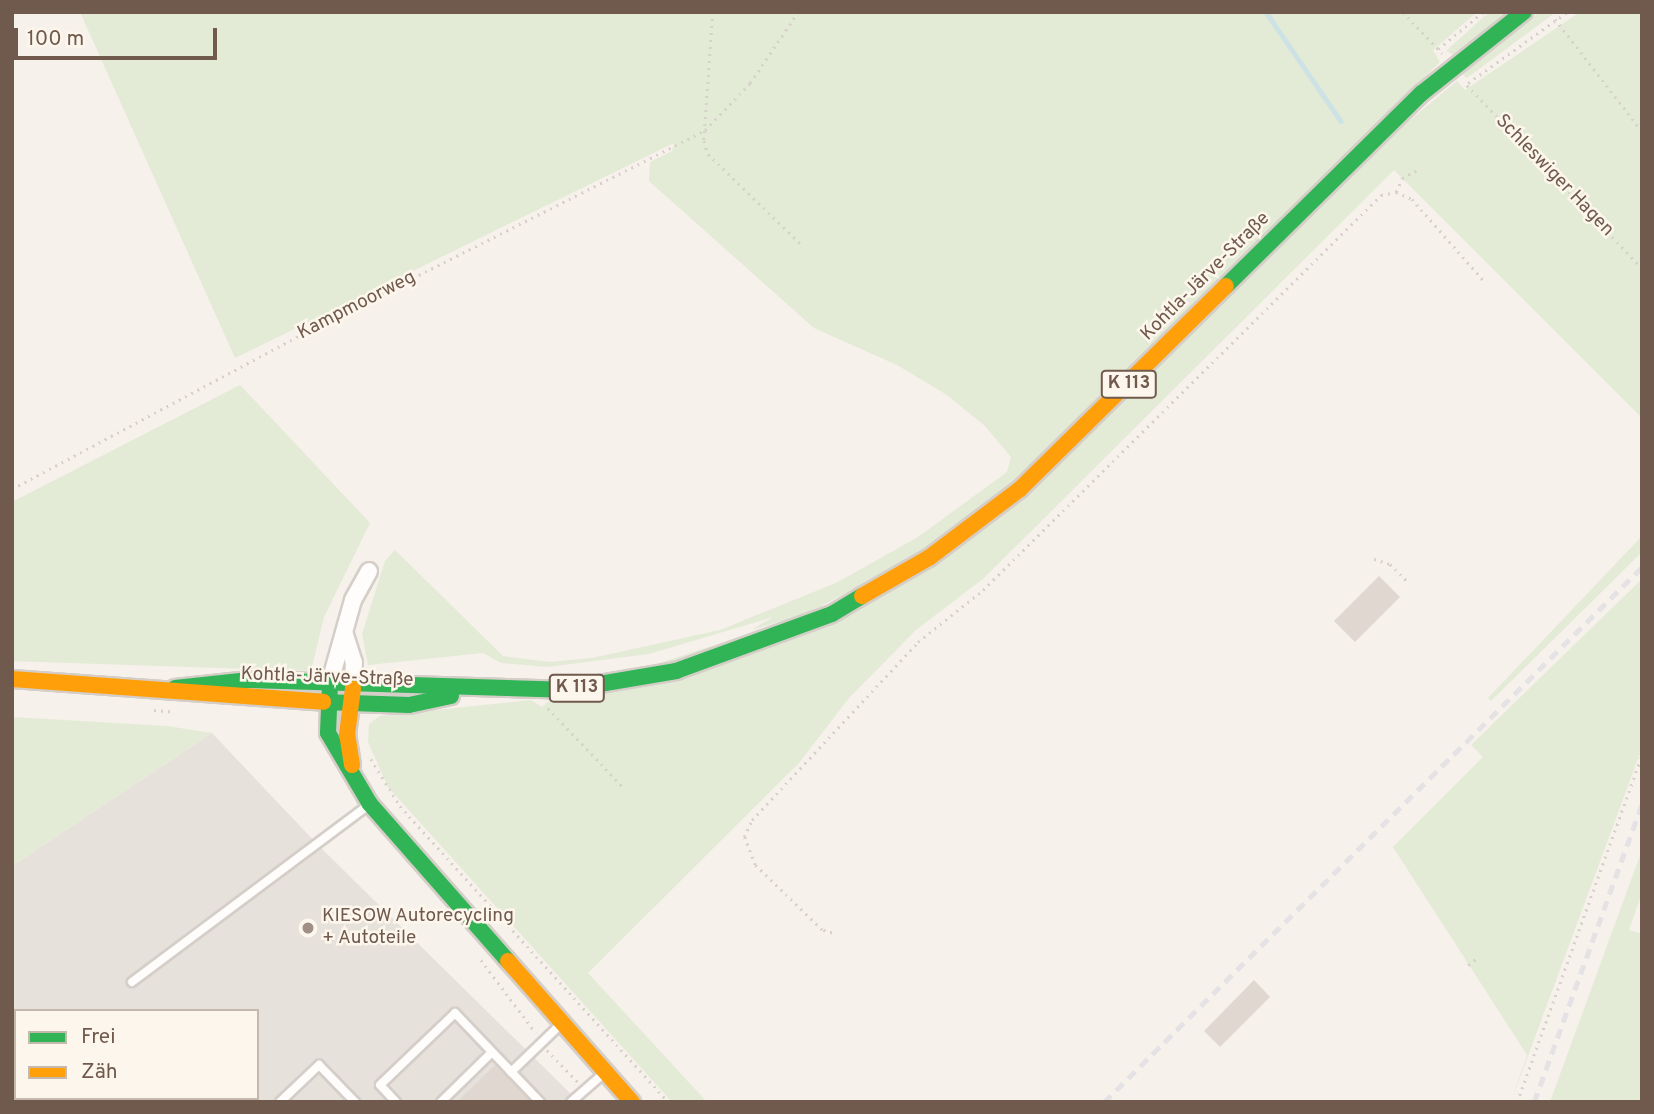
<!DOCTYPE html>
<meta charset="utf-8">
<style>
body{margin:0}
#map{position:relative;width:1654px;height:1114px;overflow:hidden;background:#f6f1ea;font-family:Overpass,sans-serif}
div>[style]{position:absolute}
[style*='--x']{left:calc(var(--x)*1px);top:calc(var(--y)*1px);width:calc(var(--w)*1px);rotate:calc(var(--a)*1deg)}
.industrial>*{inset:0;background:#e7e1db}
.green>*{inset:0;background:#e3ebd6}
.stream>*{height:4.5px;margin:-2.25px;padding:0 2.25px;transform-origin:2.25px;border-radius:2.25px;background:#cde2e4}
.building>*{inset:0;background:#dfd7d0}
.path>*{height:2.5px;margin-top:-1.25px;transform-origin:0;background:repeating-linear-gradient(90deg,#d7d0cb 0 2px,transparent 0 7px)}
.roads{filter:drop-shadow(2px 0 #d5cec8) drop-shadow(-2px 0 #d5cec8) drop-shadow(0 2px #d5cec8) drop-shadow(0 -2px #d5cec8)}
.lane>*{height:8px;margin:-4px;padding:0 4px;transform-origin:4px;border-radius:4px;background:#fefdfc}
.street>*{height:16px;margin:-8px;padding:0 8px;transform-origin:8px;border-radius:8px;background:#fefdfc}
.fast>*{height:16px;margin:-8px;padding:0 8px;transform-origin:8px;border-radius:8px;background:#30b455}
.slow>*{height:16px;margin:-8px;padding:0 8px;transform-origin:8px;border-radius:8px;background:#ff9f0a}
.rail>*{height:4.5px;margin-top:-2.25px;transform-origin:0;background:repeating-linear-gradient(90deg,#e4e2e4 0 10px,transparent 0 17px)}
.dots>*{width:19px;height:19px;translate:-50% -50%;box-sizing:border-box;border:4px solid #fdf6ec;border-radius:50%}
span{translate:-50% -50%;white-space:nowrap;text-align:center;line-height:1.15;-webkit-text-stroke:5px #fdf6ec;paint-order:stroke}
.shield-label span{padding:2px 5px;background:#fdf6ec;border:2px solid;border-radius:5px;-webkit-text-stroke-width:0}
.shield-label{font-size:18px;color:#705a4d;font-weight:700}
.street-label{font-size:19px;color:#705a4d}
.poi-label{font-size:19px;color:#705a4d}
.left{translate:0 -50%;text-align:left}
.frame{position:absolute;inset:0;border:14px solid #705a4d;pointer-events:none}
.legend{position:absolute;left:14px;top:1009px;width:245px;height:91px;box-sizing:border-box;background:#fdf6ec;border:2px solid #c5b8ac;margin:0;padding:9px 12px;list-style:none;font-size:21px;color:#705a4d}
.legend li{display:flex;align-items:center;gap:14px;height:35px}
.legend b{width:35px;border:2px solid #c5b8ac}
.scale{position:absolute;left:14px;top:28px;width:203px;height:32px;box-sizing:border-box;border:4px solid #705a4d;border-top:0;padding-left:9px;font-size:21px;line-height:24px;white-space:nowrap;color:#705a4d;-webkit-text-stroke:5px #fdf6ec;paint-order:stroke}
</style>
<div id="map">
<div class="industrial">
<i style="clip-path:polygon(evenodd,212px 733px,318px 845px,579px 1102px,12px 1102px,12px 866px,212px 733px,16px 1011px,257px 1011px,257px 1098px,16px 1098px,16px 1011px)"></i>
</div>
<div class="green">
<i style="clip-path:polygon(80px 12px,1477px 12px,1433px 50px,1440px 62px,1044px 454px,943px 539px,807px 614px,751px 630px,773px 617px,649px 654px,547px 667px,501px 663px,483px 653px,368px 665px,362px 634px,385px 561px,395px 550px,503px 656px,550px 662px,592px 658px,720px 630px,838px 582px,918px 537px,1007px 472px,1011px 457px,985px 426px,947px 395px,897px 365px,814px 328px,649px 181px,650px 162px,672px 151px,674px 143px,235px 358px)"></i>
<i style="clip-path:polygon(1489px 12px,1508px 12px,1454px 55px,1446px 51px)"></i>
<i style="clip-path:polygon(1539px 12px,1556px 12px,1467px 78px,1462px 74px,1499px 39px)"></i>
<i style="clip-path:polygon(1580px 12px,1642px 12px,1642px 418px,1394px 170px,984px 578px,916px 630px,849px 698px,799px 763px,588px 973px,707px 1102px,672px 1102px,388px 787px,368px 742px,369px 724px,380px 716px,531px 700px,542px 707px,552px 698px,902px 584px,1376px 148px,1457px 81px,1465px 90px)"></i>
<i style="clip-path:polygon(240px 385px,370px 523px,324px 617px,311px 671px,12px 661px,12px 502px)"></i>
<i style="clip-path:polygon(1642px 536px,1642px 552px,1491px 701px,1488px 698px)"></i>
<i style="clip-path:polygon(1642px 579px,1642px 748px,1511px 1102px,1527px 1055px,1393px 847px,1483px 757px,1471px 745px)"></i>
<i style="clip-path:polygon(12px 717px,167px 726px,212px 733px,12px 866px)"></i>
<i style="clip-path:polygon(1642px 850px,1642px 893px,1629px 930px,1642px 934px,1642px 1102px,1550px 1102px)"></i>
</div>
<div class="stream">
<i style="--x:1266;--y:12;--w:132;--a:55.5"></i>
</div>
<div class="building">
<i style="clip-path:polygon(1379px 576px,1400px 597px,1355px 642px,1334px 621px)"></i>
<i style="clip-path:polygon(1254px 980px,1270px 997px,1220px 1047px,1204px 1031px)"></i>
<i style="clip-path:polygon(495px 1065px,531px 1102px,457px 1102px)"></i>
</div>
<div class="path">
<i style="--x:713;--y:12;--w:129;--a:94"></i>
<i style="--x:704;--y:141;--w:14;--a:73"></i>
<i style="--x:708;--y:154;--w:132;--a:44.1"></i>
<i style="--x:1403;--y:12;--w:57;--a:46.4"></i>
<i style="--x:1555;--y:19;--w:142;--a:52.2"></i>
<i style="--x:1438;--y:49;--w:58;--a:-39.4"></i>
<i style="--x:1468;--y:83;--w:122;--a:-35.6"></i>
<i style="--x:1467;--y:85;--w:253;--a:46.3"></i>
<i style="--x:1396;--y:192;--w:15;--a:-67"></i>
<i style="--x:1402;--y:178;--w:16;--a:-27"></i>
<i style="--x:12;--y:489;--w:327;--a:-28.1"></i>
<i style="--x:300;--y:335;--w:454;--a:-26.8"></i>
<i style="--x:705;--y:130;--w:65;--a:-46.2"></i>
<i style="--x:750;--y:83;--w:86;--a:-55.9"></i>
<i style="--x:1374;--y:559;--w:17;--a:17"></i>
<i style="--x:1390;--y:564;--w:25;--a:45"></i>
<i style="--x:548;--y:708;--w:109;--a:46.5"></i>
<i style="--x:154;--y:710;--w:21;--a:5"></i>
<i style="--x:371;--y:759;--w:55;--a:58.3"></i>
<i style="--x:400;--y:806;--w:399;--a:47.8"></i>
<i style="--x:832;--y:933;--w:10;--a:-163"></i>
<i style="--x:822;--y:930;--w:93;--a:-135.9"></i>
<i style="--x:755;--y:865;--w:30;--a:-111"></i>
<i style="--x:744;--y:837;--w:19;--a:-65"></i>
<i style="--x:752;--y:820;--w:243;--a:-47"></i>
<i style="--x:918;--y:642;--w:83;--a:-38.7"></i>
<i style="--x:983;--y:590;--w:561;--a:-44.78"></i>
<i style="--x:1381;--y:195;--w:15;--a:-11"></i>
<i style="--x:1396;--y:192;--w:17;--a:24"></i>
<i style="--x:1412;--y:199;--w:111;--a:48.7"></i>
<i style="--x:481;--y:960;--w:91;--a:53"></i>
<i style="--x:1468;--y:965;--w:10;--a:-37"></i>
<i style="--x:547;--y:1050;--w:46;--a:45.9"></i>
<i style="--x:1517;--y:1102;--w:369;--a:-70.2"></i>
</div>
<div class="roads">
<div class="lane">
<i style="--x:132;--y:982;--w:294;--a:-36.8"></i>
<i style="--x:511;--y:1072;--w:69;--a:-43.8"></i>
<i style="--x:280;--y:1102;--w:54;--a:-43.5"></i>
<i style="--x:319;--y:1065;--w:52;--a:45.8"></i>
<i style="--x:396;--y:1102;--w:23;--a:-133"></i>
<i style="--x:380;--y:1085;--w:104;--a:-43.8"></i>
<i style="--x:455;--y:1013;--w:123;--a:46.3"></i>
<i style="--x:441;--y:1102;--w:71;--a:-44.4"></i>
<i style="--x:571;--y:1102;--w:43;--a:-41.2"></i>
</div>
<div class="street">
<i style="--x:345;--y:635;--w:28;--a:72"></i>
<i style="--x:354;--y:662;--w:20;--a:93"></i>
<i style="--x:330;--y:682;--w:85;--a:-74.3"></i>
<i style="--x:353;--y:600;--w:33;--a:-61"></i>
</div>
<div class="fast">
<i style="--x:1226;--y:286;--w:275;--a:-44.6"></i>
<i style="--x:1422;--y:93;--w:130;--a:-38.5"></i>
<i style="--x:330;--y:685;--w:48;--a:92.4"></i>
<i style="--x:328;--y:733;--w:82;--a:59.4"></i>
<i style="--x:370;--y:804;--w:209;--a:48.7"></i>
<i style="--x:175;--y:688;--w:75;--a:-6.1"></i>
<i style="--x:250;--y:680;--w:314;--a:1.8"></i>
<i style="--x:564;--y:690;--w:114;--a:-9.6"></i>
<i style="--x:676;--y:671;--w:166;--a:-20.1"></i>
<i style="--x:832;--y:614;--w:35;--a:-31"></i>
<i style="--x:323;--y:702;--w:86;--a:2"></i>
<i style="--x:409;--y:705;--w:43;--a:-12.1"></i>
</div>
<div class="slow">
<i style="--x:862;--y:596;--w:78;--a:-29.8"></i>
<i style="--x:930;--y:557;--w:113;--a:-37.1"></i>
<i style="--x:1020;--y:489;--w:289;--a:-44.6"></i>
<i style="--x:12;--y:679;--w:312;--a:4.2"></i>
<i style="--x:352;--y:765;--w:30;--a:-99"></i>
<i style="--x:347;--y:735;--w:47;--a:-82.7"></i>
<i style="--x:508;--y:961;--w:188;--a:48.7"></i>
</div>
</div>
<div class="rail">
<i style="--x:1104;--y:1102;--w:759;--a:-44.84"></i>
<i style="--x:1534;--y:1102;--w:318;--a:-70.1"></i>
</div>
<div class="dots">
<i style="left:308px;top:928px;background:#9f8f84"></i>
</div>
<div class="shield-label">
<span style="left:1129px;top:384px">K 113</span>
<span style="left:577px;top:688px">K 113</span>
</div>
<div class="street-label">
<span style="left:1554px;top:176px;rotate:46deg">Schleswiger Hagen</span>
<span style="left:1206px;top:277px;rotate:-45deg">Kohtla-Järve-Straße</span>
<span style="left:357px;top:306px;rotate:-27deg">Kampmoorweg</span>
<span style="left:327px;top:678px;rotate:2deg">Kohtla-Järve-Straße</span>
</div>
<div class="poi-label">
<span class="left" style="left:322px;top:928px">KIESOW Autorecycling<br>+ Autoteile</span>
</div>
<div class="frame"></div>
<ul class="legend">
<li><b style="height:9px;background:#30b455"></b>Frei</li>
<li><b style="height:9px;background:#ff9f0a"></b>Zäh</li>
</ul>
<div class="scale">100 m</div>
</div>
